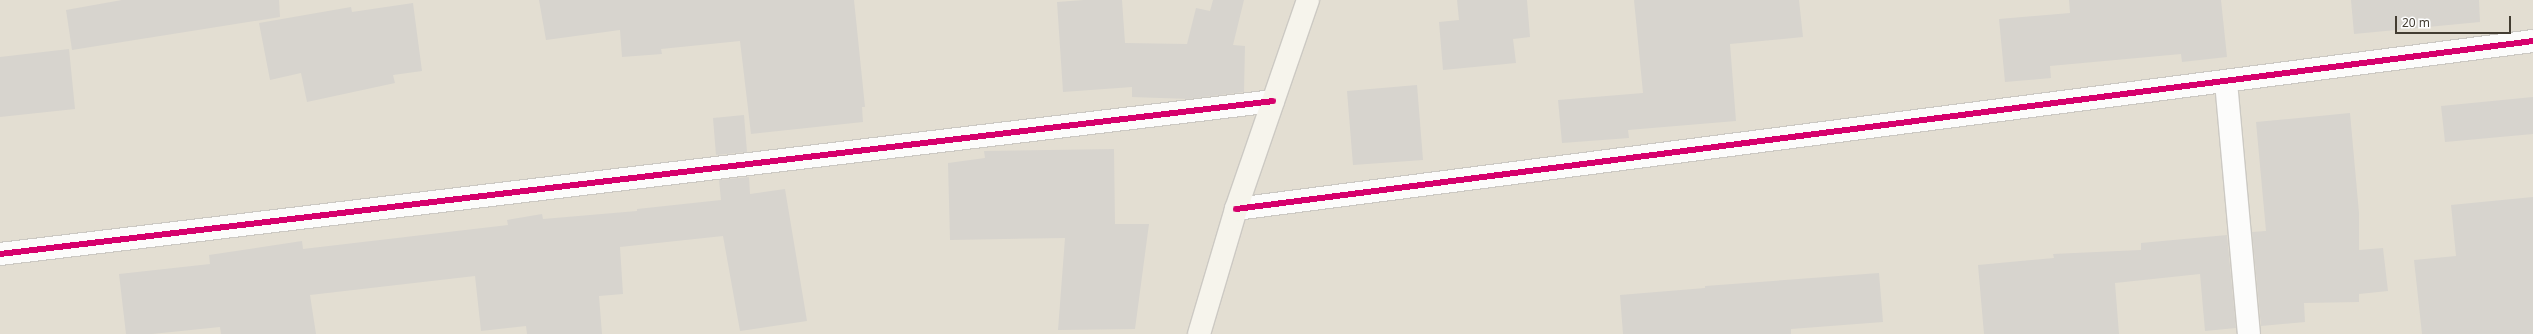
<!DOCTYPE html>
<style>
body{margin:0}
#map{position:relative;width:2533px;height:334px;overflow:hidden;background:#eeece6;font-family:"Noto Sans",sans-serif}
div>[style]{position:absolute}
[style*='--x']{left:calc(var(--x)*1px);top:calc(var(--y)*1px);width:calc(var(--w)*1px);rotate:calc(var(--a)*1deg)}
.residential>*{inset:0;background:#e3ded2}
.building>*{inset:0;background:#d7d4ce}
.roads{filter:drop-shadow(1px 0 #ccc9c3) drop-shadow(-1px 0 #ccc9c3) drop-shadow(0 1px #ccc9c3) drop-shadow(0 -1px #ccc9c3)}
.street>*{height:22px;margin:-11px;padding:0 11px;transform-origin:11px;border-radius:11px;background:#fcfcfb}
.secondary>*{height:22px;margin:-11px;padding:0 11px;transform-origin:11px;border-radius:11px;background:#f6f4ec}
.cycleway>*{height:6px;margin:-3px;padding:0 3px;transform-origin:3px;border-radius:3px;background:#d6006c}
span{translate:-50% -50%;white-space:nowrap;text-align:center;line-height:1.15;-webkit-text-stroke:4px #fff;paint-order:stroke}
.scale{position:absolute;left:2395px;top:16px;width:116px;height:18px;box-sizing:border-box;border:2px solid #433d32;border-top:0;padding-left:5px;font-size:12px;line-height:14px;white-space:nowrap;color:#433d32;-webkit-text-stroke:3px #fff;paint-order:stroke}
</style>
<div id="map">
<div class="residential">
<i style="clip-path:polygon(0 0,2533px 0,2533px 334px,0 334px)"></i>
</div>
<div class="building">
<i style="clip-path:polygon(122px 0,279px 0,280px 17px,72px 50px,66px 10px)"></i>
<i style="clip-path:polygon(539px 0,854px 0,865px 107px,862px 107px,863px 122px,751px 134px,740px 41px,661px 49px,662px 54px,622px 57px,620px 30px,546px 40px)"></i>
<i style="clip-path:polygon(1084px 0,1122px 0,1125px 43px,1187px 44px,1196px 8px,1210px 11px,1213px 0,1244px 0,1233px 45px,1245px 46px,1244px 92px,1189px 99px,1132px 97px,1132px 87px,1063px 92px,1057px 2px)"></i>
<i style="clip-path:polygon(1457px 0,1527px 0,1530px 37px,1513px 39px,1516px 63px,1443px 70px,1439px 22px,1459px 20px)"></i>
<i style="clip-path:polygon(1634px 0,1799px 0,1803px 37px,1730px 44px,1736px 121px,1628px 130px,1629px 138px,1562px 143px,1558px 100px,1643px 93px)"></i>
<i style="clip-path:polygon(2069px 0,2221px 0,2227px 57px,2182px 62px,2181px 54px,2050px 66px,2051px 78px,2005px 82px,1999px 19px,2070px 13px)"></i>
<i style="clip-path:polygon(2351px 0,2479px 0,2480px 22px,2354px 34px)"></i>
<i style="clip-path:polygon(413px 3px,422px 71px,393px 75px,395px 83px,307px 102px,301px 73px,270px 80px,259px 23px,351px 7px,352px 12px)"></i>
<i style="clip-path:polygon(69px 49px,75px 109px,0 117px,0 57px)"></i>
<i style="clip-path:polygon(1417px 85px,1423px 160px,1353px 165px,1347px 91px)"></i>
<i style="clip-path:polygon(2533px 97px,2533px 134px,2445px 142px,2441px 106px)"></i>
<i style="clip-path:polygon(2350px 113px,2359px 213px,2359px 250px,2383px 248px,2388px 291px,2359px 294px,2359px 302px,2304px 303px,2305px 322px,2261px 326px,2252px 232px,2266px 231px,2256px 122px)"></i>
<i style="clip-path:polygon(744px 115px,747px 152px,716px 155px,713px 118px)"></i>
<i style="clip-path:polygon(1114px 149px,1115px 224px,1149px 224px,1135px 329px,1058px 330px,1065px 238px,950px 240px,948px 163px,985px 158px,984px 151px)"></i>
<i style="clip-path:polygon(749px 177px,750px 194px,785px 189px,807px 321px,740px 331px,723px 236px,620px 247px,623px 294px,599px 296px,602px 334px,527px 334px,526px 326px,481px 331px,475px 276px,310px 295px,316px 334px,221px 334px,220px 327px,152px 334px,126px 334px,119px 274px,210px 264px,209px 255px,302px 241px,303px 249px,508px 225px,507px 220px,542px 214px,543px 219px,637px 211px,637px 209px,721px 200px,719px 180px)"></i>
<i style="clip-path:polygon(2533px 197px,2533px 334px,2422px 334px,2414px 260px,2456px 256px,2451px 205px)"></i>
<i style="clip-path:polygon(2227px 235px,2236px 328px,2205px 331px,2200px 274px,2115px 283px,2119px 334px,1984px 334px,1978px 265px,2054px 258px,2053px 254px,2141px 250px,2141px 243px)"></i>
<i style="clip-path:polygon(1879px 273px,1883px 322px,1791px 329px,1791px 334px,1623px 334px,1620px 295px,1705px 288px,1705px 286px)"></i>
</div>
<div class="roads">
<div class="street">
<i style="--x:2226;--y:82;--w:253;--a:84.8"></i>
<i style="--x:1236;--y:209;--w:1308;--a:-7.38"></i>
<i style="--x:0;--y:254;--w:1282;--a:-6.85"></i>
</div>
<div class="secondary">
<i style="--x:1199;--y:334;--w:130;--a:-73.5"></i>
<i style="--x:1236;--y:209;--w:221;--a:-71"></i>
</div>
</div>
<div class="cycleway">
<i style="--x:1236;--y:209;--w:1308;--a:-7.38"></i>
<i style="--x:0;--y:254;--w:1282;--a:-6.85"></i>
</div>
<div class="scale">20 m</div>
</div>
